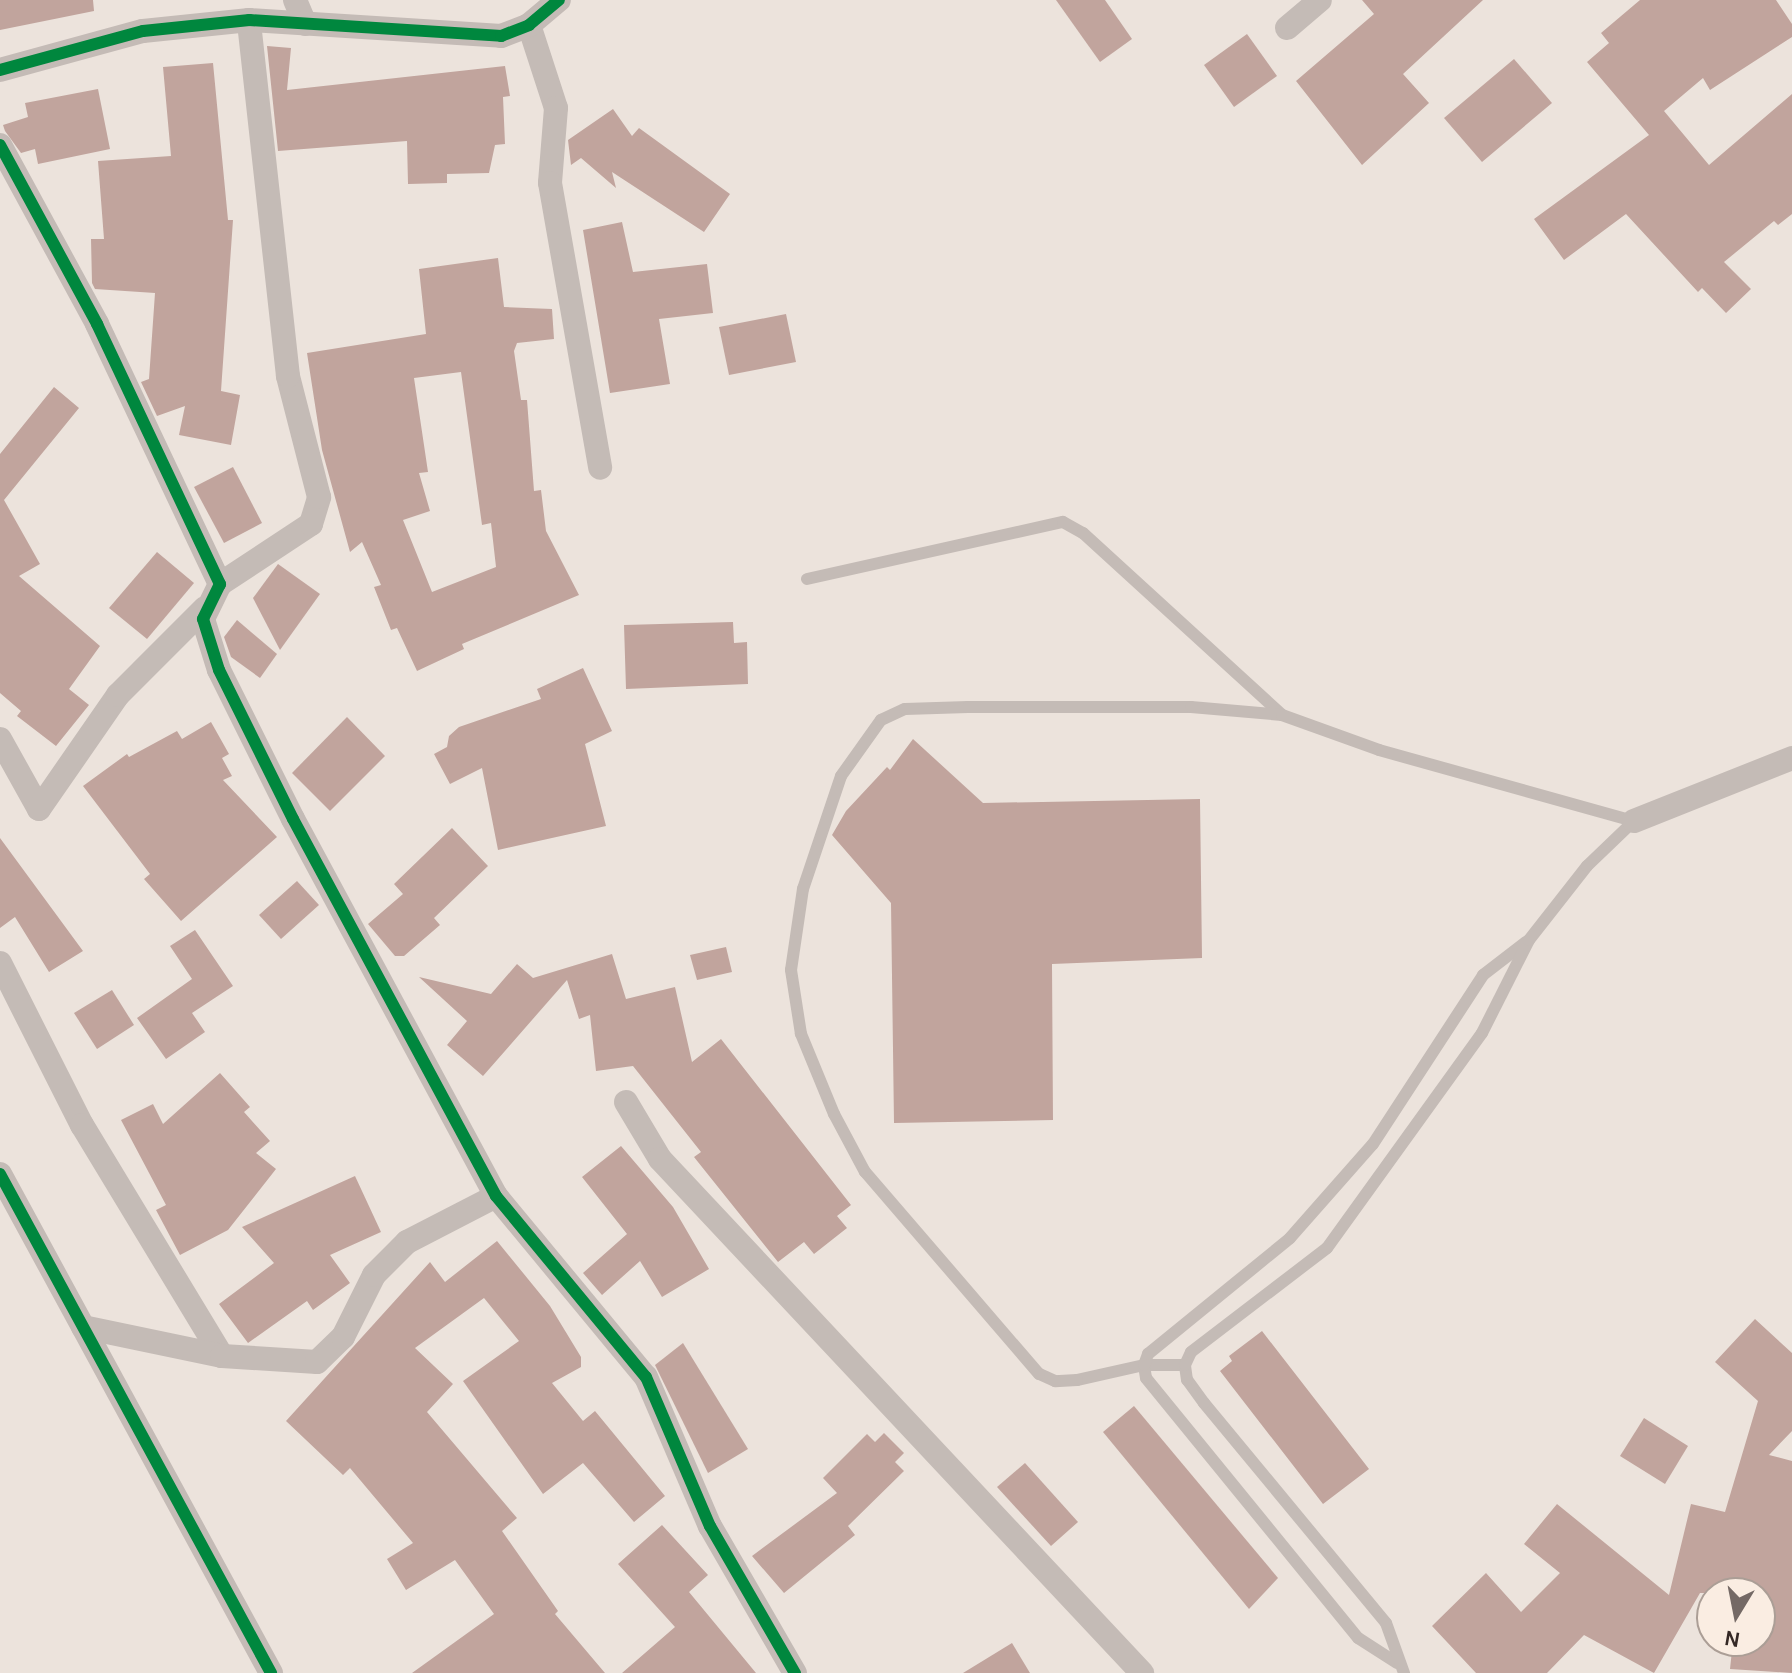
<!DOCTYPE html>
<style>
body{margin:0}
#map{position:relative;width:1792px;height:1673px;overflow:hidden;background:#ece3dc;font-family:Karla,sans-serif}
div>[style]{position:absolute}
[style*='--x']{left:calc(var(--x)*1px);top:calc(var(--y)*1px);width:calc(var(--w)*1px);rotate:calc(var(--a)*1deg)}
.building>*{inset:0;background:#c1a49d}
.lane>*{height:12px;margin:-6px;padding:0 6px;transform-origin:6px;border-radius:6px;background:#c4bbb6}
.street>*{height:24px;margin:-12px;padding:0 12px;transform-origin:12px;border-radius:12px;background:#c4bbb6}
.cycleway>*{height:12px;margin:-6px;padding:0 6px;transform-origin:6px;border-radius:6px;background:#00873e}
span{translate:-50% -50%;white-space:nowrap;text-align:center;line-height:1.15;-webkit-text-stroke:7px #faede2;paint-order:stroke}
.north{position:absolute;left:1696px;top:1577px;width:80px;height:80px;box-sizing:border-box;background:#faede2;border:2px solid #ab9e96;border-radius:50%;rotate:190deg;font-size:22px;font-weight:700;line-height:32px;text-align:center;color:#342825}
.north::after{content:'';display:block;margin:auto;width:28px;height:36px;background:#746965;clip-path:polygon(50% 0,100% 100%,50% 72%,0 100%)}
</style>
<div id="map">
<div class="building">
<i style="clip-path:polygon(0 0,93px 0,94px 11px,0 30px)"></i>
<i style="clip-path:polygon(1056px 0,1105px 0,1132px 39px,1100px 62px)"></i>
<i style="clip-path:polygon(1362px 0,1483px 0,1403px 74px,1429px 103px,1362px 165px,1296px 81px,1374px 14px)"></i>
<i style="clip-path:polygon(1640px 0,1776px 0,1792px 24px,1792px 37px,1710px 90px,1703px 78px,1664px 111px,1709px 165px,1792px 94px,1792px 214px,1778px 225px,1774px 221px,1724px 262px,1751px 289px,1726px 313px,1702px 288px,1698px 292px,1626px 214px,1564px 260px,1534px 219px,1649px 135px,1587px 62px,1609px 43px,1601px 33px)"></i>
<i style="clip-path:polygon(1247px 34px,1277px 76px,1234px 107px,1204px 65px)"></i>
<i style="clip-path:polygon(267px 46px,291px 48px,287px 90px,505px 66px,510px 96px,503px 97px,505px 144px,495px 145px,489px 173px,447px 174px,447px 183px,408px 184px,407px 141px,278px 151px)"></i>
<i style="clip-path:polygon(1514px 59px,1552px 103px,1482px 162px,1444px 118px)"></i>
<i style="clip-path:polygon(213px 63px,228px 220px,233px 220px,221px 391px,240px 395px,231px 445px,179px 435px,185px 406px,157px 416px,141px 382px,149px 379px,155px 293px,95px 289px,92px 283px,91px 239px,104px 239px,98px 161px,171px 156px,163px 67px)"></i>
<i style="clip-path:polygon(98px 89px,110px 149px,38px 164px,35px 149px,21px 153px,5px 131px,3px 125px,28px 117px,25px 103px)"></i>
<i style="clip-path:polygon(613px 109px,632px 136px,639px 128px,730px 194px,704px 232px,612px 172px,616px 188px,581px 158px,571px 165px,568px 140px)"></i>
<i style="clip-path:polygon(622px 222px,633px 272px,707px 264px,713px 313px,659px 319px,670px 384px,610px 393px,583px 230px)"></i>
<i style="clip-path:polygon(evenodd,498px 258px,504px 307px,552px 309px,554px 339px,517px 343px,514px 351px,521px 400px,527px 400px,534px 491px,541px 490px,546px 531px,579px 595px,462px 644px,464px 649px,417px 671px,397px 628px,391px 630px,374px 587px,381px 585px,362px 542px,350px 552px,322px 450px,307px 353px,426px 334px,419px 269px,498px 258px,461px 372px,482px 525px,491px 523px,496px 567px,432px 592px,403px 520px,430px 511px,419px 473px,428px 472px,414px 378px,461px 372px)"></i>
<i style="clip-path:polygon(786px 314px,796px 362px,729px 375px,719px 327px)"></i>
<i style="clip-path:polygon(54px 387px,79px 408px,4px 500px,40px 564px,19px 576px,100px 646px,69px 689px,89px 705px,56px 746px,17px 716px,21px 711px,0 693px,0 454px)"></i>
<i style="clip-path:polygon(233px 467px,262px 523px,224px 543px,194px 487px)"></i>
<i style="clip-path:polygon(157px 552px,194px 583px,147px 639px,109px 608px)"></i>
<i style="clip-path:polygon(278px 564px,320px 594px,280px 650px,253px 598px)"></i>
<i style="clip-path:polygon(237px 620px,277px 654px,260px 678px,231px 657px,224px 637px)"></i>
<i style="clip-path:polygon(733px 622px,734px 643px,747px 642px,748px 684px,626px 689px,624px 625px)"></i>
<i style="clip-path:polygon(583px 668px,612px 731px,585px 744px,606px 826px,498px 850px,482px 768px,450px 784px,434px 754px,447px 747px,449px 736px,459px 727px,541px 699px,537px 689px)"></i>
<i style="clip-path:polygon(347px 717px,385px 756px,330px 811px,292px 773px)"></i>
<i style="clip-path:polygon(211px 722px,229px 754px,222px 758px,232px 776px,223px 780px,277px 837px,181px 921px,144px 879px,150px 874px,83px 786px,127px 754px,129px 757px,177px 731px,182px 739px)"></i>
<i style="clip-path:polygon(913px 739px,983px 803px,1200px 799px,1202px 958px,1052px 964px,1053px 1120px,894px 1123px,891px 903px,832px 835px,846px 811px,887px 767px,890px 770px)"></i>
<i style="clip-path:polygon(452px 828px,488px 866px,434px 918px,440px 925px,404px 956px,395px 956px,368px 924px,403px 894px,394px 884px)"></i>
<i style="clip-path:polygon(0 838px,83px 951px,49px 972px,15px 917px,0 928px)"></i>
<i style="clip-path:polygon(297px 881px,319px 905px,281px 939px,259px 915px)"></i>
<i style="clip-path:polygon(195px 930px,233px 986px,192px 1013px,205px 1032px,166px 1059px,137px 1018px,192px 979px,170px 946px)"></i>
<i style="clip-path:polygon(726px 947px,732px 972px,697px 980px,690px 955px)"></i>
<i style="clip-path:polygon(612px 954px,626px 999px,675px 987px,692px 1062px,721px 1039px,851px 1205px,837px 1216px,847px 1228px,814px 1254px,804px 1242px,778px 1262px,694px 1157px,701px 1152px,633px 1066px,596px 1071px,590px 1015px,579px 1019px,567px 980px,483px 1076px,447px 1045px,467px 1021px,419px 977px,491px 994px,517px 964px,533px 978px)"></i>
<i style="clip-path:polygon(112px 990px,134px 1025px,97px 1049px,74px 1013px)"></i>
<i style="clip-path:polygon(220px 1073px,250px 1107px,244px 1112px,270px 1141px,256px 1153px,276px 1169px,228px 1230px,180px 1255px,156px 1210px,166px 1205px,121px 1120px,153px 1104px,163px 1124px)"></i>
<i style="clip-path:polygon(621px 1146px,673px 1207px,709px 1269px,662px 1297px,640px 1261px,602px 1295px,583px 1273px,627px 1234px,582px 1177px)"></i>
<i style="clip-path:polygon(355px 1176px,381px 1232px,330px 1255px,350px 1283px,313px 1310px,307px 1301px,248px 1343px,219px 1304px,274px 1263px,242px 1227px)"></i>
<i style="clip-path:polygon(497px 1241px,550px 1306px,581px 1357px,581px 1367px,552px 1383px,583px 1421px,595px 1411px,665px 1496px,634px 1522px,583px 1463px,543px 1494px,463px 1381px,519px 1341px,484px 1298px,415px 1348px,453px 1384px,427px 1412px,517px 1518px,502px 1531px,558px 1611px,555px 1614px,605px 1673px,412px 1673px,494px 1614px,455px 1560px,406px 1590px,387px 1559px,413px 1543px,350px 1468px,343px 1475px,286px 1421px,430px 1262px,445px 1282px)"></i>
<i style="clip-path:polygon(1755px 1319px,1792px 1353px,1792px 1431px,1769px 1455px,1792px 1461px,1792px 1673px,1730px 1669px,1733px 1641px,1760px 1641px,1760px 1593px,1700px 1593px,1654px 1673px,1584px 1635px,1547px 1673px,1476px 1673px,1432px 1626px,1486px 1573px,1521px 1612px,1560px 1573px,1524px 1544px,1557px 1504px,1669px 1595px,1691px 1504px,1725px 1512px,1758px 1401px,1715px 1362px)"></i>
<i style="clip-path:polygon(1262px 1331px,1369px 1469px,1323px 1504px,1220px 1371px,1232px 1361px,1229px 1356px)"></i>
<i style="clip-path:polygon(683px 1343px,748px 1449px,708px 1473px,655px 1365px)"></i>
<i style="clip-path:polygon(1134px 1406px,1278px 1578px,1249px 1609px,1103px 1432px)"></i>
<i style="clip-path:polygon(1644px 1418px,1688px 1446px,1665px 1484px,1620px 1456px)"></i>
<i style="clip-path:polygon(884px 1433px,904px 1453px,895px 1462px,904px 1471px,848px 1526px,855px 1535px,784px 1593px,752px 1556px,837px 1493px,823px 1478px,867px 1434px,875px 1442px)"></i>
<i style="clip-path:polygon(1025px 1463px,1078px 1522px,1051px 1546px,997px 1487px)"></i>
<i style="clip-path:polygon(662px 1525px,708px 1575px,689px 1592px,756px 1673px,622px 1673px,675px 1627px,618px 1564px)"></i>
<i style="clip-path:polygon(1012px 1643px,1030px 1673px,963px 1673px)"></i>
</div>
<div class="lane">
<i style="--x:807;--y:579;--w:262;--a:-12.6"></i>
<i style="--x:1063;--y:522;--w:23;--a:29"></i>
<i style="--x:1083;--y:533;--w:270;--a:42.4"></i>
<i style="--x:1185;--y:1365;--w:41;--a:180"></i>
<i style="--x:1144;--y:1365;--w:69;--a:167.4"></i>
<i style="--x:1077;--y:1380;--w:22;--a:177"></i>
<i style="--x:1055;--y:1381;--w:17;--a:-156"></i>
<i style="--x:1039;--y:1374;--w:267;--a:-130.7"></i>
<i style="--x:865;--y:1172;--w:66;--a:-118.1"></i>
<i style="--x:834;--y:1114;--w:87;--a:-112.4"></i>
<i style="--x:801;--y:1034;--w:65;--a:-98.9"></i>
<i style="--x:791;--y:970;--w:82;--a:-81.6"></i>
<i style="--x:803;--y:889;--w:119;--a:-71.4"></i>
<i style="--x:841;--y:776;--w:69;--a:-54.5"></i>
<i style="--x:881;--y:720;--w:26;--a:-25"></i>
<i style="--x:905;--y:709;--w:63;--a:-1.8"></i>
<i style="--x:968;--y:707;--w:223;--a:0"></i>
<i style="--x:1191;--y:707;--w:91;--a:5"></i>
<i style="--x:1282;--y:715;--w:103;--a:19.8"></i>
<i style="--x:1379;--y:750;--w:265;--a:15.6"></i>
<i style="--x:1397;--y:1663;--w:46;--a:-147.3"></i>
<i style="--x:1358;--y:1638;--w:335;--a:-129.2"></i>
<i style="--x:1146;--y:1378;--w:13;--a:-99"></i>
<i style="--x:1144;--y:1365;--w:12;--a:-70"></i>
<i style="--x:1148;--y:1354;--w:183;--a:-39.2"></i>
<i style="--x:1290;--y:1238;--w:125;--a:-48.6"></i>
<i style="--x:1373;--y:1144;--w:202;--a:-56.9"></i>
<i style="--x:1483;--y:975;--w:54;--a:-37.5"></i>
<i style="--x:1404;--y:1673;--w:53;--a:-109.8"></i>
<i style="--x:1386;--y:1623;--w:286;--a:-129.6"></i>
<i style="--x:1204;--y:1403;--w:29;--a:-126"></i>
<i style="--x:1187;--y:1380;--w:15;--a:-98"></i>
<i style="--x:1185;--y:1365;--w:14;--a:-65"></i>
<i style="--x:1191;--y:1352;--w:171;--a:-37.4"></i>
<i style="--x:1327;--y:1248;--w:265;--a:-54.2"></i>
<i style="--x:1482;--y:1033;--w:104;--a:-63.2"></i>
<i style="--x:1529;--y:940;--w:94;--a:-51.9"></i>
<i style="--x:1587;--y:866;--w:65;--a:-43.8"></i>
</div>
<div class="street">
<i style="--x:295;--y:0;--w:26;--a:67"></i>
<i style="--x:529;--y:25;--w:87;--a:72"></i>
<i style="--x:556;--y:108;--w:75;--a:94.6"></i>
<i style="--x:550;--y:183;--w:289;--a:80"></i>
<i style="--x:1287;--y:28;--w:43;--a:-40.3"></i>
<i style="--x:0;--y:70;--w:148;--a:-15.3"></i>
<i style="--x:143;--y:31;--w:107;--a:-5.9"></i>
<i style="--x:249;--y:20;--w:253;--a:3.6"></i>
<i style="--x:501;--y:36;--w:30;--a:-21"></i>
<i style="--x:529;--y:25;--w:39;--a:-40"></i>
<i style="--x:0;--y:145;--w:204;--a:61.5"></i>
<i style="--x:97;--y:324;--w:288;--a:64.7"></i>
<i style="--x:220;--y:584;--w:39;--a:116"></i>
<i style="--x:203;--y:619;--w:53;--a:72.6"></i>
<i style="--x:219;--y:670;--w:166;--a:63.6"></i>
<i style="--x:293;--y:819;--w:428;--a:61.7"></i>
<i style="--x:496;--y:1196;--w:235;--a:50.4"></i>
<i style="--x:646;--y:1377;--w:162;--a:66.8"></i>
<i style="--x:710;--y:1526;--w:170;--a:60"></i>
<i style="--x:220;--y:584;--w:109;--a:-33.4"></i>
<i style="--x:311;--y:524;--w:28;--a:-73"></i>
<i style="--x:319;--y:497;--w:125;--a:-104.4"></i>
<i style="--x:288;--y:376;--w:358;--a:-96.3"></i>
<i style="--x:0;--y:739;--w:80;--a:60.9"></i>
<i style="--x:39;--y:809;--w:139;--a:-55.3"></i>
<i style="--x:118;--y:695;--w:123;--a:-45"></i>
<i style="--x:1634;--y:821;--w:170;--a:-21.7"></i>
<i style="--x:0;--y:963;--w:182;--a:63.2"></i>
<i style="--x:82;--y:1125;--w:270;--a:58.8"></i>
<i style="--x:626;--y:1102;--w:66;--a:59.2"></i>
<i style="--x:660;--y:1159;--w:705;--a:46.84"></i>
<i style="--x:0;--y:1174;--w:568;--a:61.49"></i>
<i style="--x:83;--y:1327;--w:142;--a:11.8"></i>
<i style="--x:222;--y:1356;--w:95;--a:3.6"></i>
<i style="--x:317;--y:1362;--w:36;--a:-44"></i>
<i style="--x:343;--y:1337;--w:69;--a:-63.4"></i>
<i style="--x:374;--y:1275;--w:47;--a:-45"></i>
<i style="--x:407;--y:1242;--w:100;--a:-27.3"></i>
</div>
<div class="cycleway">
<i style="--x:0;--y:70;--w:148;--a:-15.3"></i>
<i style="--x:143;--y:31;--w:107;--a:-5.9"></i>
<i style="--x:249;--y:20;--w:253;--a:3.6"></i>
<i style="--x:501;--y:36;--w:30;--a:-21"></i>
<i style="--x:529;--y:25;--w:39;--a:-40"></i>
<i style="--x:0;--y:145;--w:204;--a:61.5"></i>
<i style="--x:97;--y:324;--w:288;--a:64.7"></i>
<i style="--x:220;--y:584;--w:39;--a:116"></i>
<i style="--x:203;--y:619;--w:53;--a:72.6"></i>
<i style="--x:219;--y:670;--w:166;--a:63.6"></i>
<i style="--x:293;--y:819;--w:428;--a:61.7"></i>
<i style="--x:496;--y:1196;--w:235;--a:50.4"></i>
<i style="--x:646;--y:1377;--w:162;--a:66.8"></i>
<i style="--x:710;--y:1526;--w:170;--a:60"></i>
<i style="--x:0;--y:1174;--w:568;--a:61.49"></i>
</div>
<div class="north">N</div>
</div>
